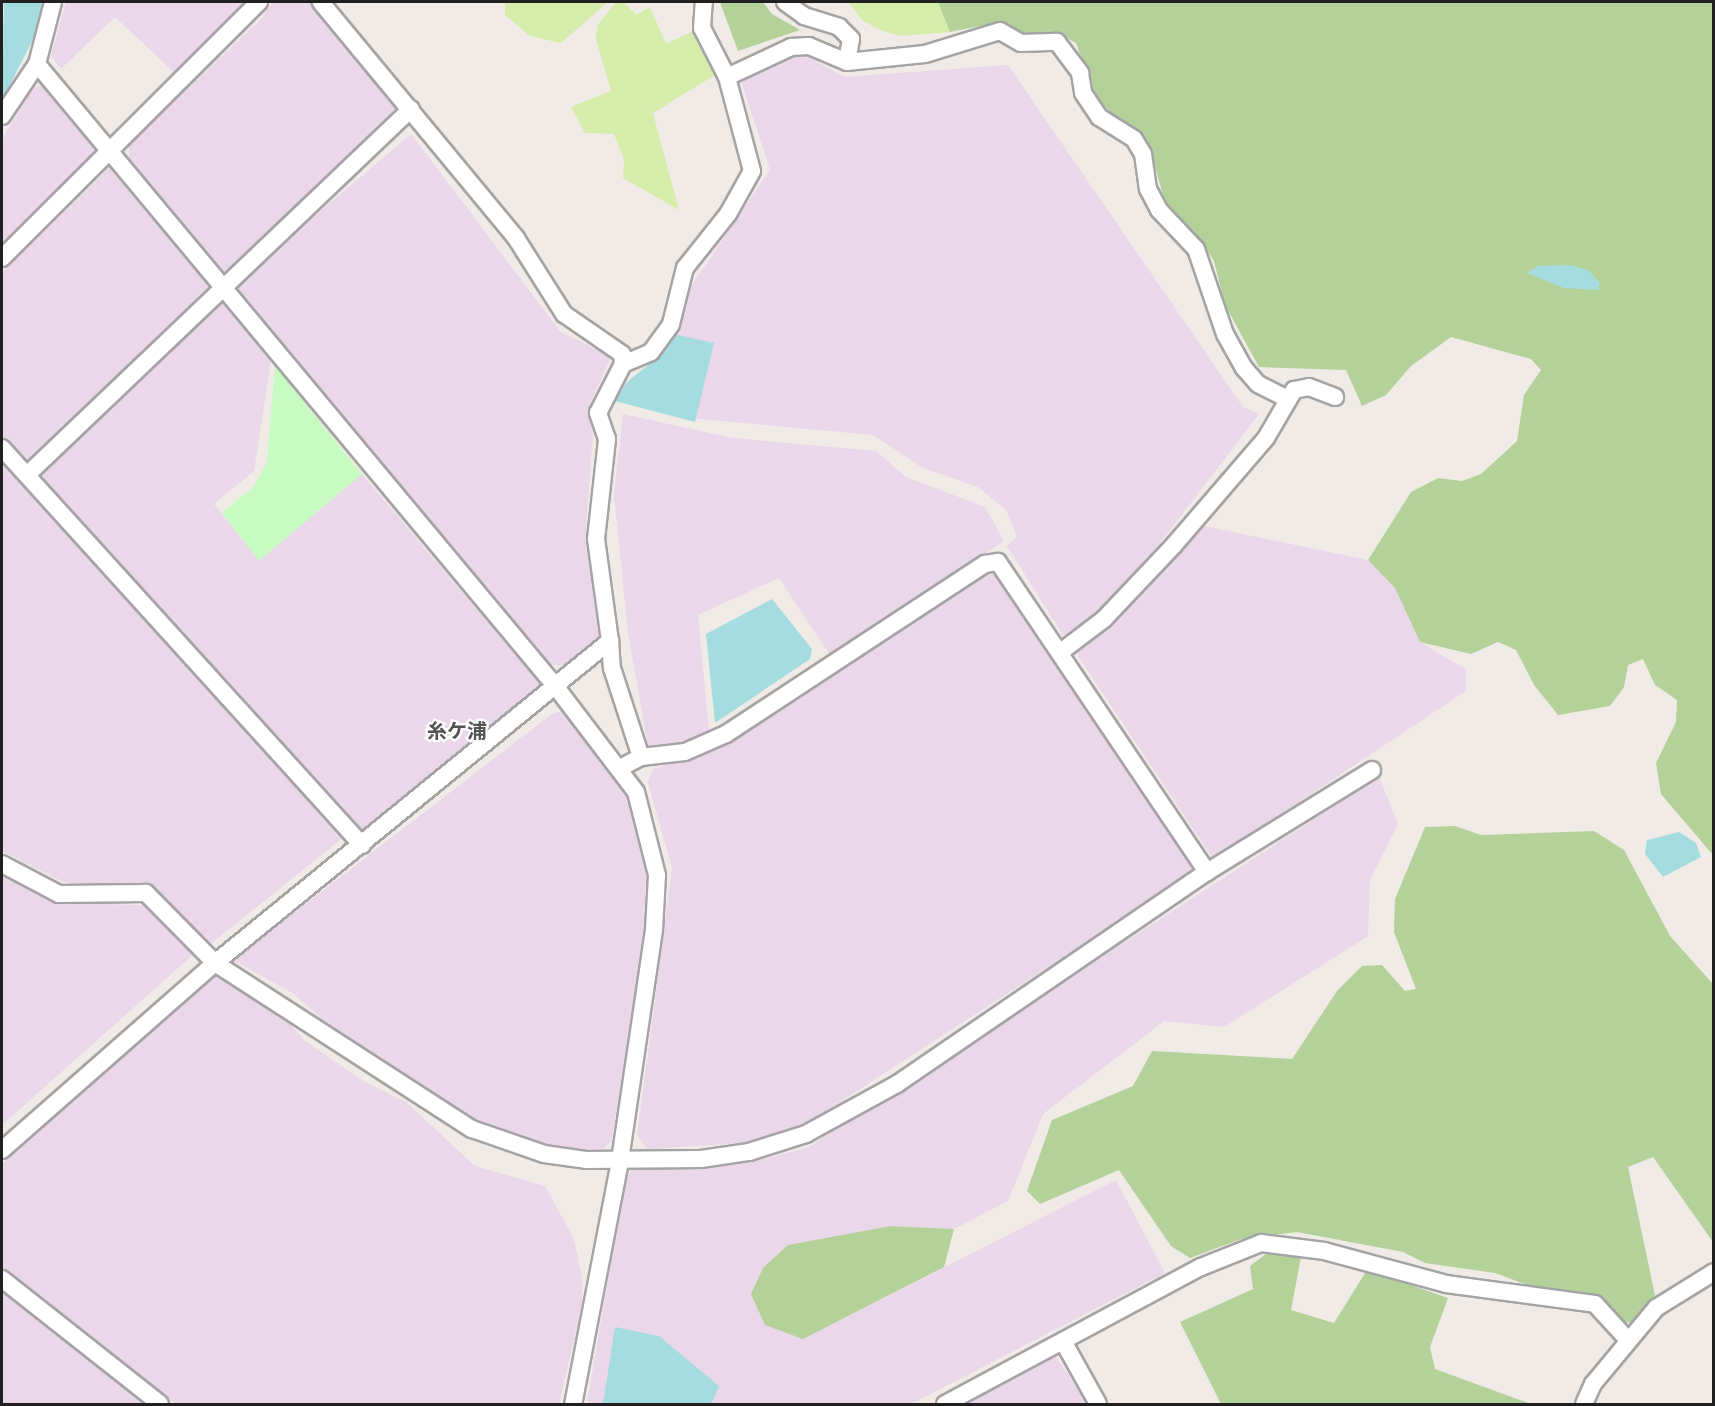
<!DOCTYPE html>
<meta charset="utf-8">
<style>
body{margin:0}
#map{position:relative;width:1715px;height:1406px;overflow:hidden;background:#f0ebe6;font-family:Poppins,"Noto Sans JP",sans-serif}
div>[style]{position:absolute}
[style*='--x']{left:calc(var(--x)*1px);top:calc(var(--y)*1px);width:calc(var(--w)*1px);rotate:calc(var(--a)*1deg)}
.industrial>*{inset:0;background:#ead7e9}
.grass>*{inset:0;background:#d6ecab}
.forest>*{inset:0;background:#b3d199}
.park>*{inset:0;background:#c8fbc2}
.water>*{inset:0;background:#a5dcdf}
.roads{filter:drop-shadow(2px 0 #a4a4a4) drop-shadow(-2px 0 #a4a4a4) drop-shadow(0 2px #a4a4a4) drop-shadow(0 -2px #a4a4a4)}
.minor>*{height:16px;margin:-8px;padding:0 8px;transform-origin:8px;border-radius:8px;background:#fff}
span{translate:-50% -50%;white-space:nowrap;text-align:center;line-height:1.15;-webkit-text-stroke:4.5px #fff;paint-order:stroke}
.quarter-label{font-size:20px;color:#535353;font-weight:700}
.frame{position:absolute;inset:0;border:3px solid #202020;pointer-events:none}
</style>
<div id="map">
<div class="industrial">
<i style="clip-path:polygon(66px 2px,248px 2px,177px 75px,115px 17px,61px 69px,51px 56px)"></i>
<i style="clip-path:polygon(273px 2px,310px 2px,396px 104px,395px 115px,229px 271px,218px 271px,129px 164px,129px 144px,261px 19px)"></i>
<i style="clip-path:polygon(803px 54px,844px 77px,1008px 65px,1243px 407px,1259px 414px,1138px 572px,1071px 635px,1063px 635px,1007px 546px,1017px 537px,1006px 510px,978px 487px,923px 468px,873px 435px,699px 419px,623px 401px,664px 358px,679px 328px,685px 295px,770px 170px,740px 77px)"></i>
<i style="clip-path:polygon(43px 84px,96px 152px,2px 245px,2px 139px,33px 89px)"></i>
<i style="clip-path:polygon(411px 134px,560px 331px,611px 357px,589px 406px,593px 434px,586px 525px,605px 634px,569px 666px,545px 664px,236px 290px,237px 282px)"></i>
<i style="clip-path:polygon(109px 168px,210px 288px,27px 462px,2px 436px,2px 273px)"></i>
<i style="clip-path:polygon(220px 301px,271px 361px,254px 471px,214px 504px,259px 560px,362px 474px,539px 683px,539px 698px,368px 829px,361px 829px,40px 474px)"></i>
<i style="clip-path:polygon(623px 414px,733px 438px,876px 451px,906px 477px,985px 507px,1004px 541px,830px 655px,779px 578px,698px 615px,709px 731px,677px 746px,649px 750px,628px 633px,614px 494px)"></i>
<i style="clip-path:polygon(2px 461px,167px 633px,345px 836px,212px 943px,149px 890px,63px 882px,2px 851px)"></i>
<i style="clip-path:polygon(1199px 525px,1368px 560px,1395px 588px,1420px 642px,1466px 669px,1466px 691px,1213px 859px,1078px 656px,1079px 647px,1150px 586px)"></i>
<i style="clip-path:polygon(987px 574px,1003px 576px,1191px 862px,1190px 875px,820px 1115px,762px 1142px,648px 1149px,637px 1136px,672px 869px,648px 782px,653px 769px,704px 755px)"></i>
<i style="clip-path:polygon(565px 711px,612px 769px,633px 806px,646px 866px,644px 940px,628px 1046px,611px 1141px,601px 1151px,557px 1149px,484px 1127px,343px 1038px,294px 994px,233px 960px,553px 713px)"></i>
<i style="clip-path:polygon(1379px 777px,1398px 824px,1370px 880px,1368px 936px,1224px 1027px,1164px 1021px,1043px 1114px,1008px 1201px,954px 1229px,891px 1226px,803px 1339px,1116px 1180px,1165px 1273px,911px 1404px,587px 1404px,625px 1178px,633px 1169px,749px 1163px,809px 1147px)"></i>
<i style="clip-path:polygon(2px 876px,57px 903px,144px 905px,195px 953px,2px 1125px)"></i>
<i style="clip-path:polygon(217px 972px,283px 1016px,304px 1040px,363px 1081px,406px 1102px,475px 1166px,545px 1186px,574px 1239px,582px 1278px,582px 1304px,559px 1404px,176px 1404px,2px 1268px,2px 1164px)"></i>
<i style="clip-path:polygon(2px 1291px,144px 1404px,2px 1404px)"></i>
<i style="clip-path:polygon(1055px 1355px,1088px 1404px,963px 1404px)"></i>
</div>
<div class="grass">
<i style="clip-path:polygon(505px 2px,608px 2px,561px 43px,530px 36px,505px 15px)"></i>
<i style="clip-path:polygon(616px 2px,624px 2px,636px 15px,650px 7px,666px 44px,695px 30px,715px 75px,653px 113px,679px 210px,623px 178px,624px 160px,614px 134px,585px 133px,571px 107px,611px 91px,596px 39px,597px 26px)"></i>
<i style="clip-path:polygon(848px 2px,938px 2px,950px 32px,901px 36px,883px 31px,863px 21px)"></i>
</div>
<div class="forest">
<i style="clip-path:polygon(720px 2px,763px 2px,772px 14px,800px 30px,738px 51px)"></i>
<i style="clip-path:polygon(938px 2px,1713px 2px,1713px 855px,1661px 794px,1656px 763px,1676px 722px,1677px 700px,1655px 685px,1643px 659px,1628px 665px,1624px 687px,1610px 706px,1558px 715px,1534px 685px,1516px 650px,1498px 642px,1471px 654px,1420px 642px,1395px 588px,1368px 560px,1411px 492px,1438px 478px,1462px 481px,1481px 474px,1517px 441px,1524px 395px,1541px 370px,1531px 359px,1451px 337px,1411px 366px,1386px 395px,1362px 406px,1346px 370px,1259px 367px,1225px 305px,1214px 261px,1195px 232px,1166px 206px,1153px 159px,1139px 136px,1121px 125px,1094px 93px,1076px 43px,1057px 33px,1021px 36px,995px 23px,950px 32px)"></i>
<i style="clip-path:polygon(1455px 826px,1481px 835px,1594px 831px,1624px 850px,1670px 936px,1713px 984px,1713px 1242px,1653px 1157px,1628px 1167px,1656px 1300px,1630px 1323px,1495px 1273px,1425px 1263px,1403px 1252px,1297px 1232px,1241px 1239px,1190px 1258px,1171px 1246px,1119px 1170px,1040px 1204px,1027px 1191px,1052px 1120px,1133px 1086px,1152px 1051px,1292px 1059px,1337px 991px,1362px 966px,1382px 965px,1405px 991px,1416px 989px,1394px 932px,1395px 899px,1425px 827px)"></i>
<i style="clip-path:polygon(891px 1226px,954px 1229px,944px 1267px,803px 1339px,765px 1325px,751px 1294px,763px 1268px,788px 1245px)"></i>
<i style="clip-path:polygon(1266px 1254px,1301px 1257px,1291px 1310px,1334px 1323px,1367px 1270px,1448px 1298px,1430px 1347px,1435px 1369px,1531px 1404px,1221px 1404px,1180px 1322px,1253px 1289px,1250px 1266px)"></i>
</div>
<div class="park">
<i style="clip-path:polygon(275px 366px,362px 474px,259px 561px,222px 513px,254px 486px,267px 462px)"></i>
</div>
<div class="water">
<i style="clip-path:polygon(4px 2px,44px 2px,34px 37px,2px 101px)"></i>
<i style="clip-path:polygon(1570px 265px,1588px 270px,1600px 283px,1598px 290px,1564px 288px,1527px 273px,1538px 266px)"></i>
<i style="clip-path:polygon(674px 334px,714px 343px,695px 422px,615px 401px,627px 382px,662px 354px)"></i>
<i style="clip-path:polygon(772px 599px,812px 649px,810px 659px,715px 723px,706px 634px)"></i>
<i style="clip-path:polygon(1679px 832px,1696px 843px,1701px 857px,1663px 877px,1645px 854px,1647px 840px)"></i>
<i style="clip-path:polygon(615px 1327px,659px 1336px,719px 1386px,711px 1404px,603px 1404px)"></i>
</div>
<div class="roads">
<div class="minor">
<i style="--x:785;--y:2;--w:24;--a:36"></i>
<i style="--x:804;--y:16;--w:37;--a:17"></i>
<i style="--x:839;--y:27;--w:17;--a:45"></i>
<i style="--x:851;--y:39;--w:23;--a:100"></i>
<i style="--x:37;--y:64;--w:811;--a:50.2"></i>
<i style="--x:556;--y:687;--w:132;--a:52.7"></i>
<i style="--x:636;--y:792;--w:86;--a:75.8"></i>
<i style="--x:657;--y:875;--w:55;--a:93.1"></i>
<i style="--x:654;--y:930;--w:233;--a:98.4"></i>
<i style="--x:620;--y:1161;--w:248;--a:100.9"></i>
<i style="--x:727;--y:77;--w:71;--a:-25.1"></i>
<i style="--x:791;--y:47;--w:18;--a:-3"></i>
<i style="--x:809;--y:46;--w:41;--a:22.8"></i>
<i style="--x:847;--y:62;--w:78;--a:-5.9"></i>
<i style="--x:925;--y:54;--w:78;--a:-17"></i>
<i style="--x:1000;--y:31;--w:24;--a:30"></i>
<i style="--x:1021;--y:43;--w:36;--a:-2"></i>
<i style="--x:1057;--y:42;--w:39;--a:53"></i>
<i style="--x:1080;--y:73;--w:20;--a:81"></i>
<i style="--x:1083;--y:93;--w:29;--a:56"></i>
<i style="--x:1099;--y:117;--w:41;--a:32.2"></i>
<i style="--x:1134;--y:139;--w:17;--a:59"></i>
<i style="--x:1143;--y:154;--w:35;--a:82"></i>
<i style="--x:1148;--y:189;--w:24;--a:62"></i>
<i style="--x:1159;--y:210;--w:54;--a:46.5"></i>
<i style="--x:1196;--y:249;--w:90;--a:71.2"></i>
<i style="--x:1225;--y:334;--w:39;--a:61"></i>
<i style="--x:1244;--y:368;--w:21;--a:49"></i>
<i style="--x:1258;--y:384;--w:34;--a:27"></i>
<i style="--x:2;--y:116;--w:63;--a:-56.1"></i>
<i style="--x:37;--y:64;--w:64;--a:-75.5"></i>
<i style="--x:2;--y:258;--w:363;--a:-44.9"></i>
<i style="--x:623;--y:364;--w:30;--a:-23"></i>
<i style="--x:651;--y:352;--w:34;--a:-54"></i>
<i style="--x:671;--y:324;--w:58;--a:-76"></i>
<i style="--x:685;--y:268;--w:69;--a:-51.5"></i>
<i style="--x:728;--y:214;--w:49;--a:-60.8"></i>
<i style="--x:752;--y:171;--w:97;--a:-104.9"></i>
<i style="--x:727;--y:77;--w:55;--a:-117"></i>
<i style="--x:702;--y:28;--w:26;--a:-86"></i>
<i style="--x:2;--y:448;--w:536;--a:47.8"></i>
<i style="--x:28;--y:474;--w:529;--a:-43.62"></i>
<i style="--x:610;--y:641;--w:27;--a:86"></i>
<i style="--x:612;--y:668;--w:94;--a:72"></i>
<i style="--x:1062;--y:651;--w:53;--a:-37.3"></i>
<i style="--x:1104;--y:619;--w:102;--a:-46.6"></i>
<i style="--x:1174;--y:545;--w:141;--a:-49.3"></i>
<i style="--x:1266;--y:438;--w:56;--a:-59.7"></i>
<i style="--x:1294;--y:390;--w:15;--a:-11"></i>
<i style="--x:1309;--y:387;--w:28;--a:21"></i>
<i style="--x:622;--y:767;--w:21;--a:-28"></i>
<i style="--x:641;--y:757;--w:44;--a:-6.5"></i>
<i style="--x:685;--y:752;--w:45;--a:-23.7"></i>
<i style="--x:726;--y:734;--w:310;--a:-33.3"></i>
<i style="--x:985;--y:564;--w:13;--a:-9"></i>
<i style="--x:998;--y:562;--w:374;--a:56"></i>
<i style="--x:2;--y:864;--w:64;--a:27.8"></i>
<i style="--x:59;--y:894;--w:87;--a:-0.7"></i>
<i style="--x:146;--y:893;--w:98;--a:45.4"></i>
<i style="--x:215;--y:963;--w:306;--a:32.9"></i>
<i style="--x:472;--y:1129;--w:76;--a:19.1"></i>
<i style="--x:544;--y:1154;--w:42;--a:8.1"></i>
<i style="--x:586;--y:1160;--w:115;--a:-0.5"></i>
<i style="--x:701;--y:1159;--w:49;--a:-8.3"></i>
<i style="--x:749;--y:1152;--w:60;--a:-17.5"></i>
<i style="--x:806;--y:1134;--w:104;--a:-28.8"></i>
<i style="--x:897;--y:1084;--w:376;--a:-34.4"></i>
<i style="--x:1207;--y:872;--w:194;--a:-31.7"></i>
<i style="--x:2;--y:1150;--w:283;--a:-41.3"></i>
<i style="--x:215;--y:963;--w:510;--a:-39.19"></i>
<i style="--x:610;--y:641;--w:103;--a:-97.8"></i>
<i style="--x:596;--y:539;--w:101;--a:-83.7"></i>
<i style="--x:607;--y:439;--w:28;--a:-109"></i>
<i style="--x:598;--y:413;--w:55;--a:-63"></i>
<i style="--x:623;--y:364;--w:10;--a:-96"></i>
<i style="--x:622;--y:354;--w:70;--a:-145.4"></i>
<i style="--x:564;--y:314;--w:90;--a:-122.3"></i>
<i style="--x:516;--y:238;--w:306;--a:-129.6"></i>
<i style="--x:2;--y:1279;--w:201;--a:38.3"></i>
<i style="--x:1063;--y:1341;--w:72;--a:60.9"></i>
<i style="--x:945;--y:1404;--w:290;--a:-28.2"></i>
<i style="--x:1201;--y:1267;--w:65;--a:-21.8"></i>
<i style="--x:1261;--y:1243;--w:64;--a:7.2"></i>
<i style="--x:1324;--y:1251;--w:126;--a:15.1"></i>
<i style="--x:1446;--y:1284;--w:150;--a:7.6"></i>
<i style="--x:1595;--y:1304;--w:47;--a:47.6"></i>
<i style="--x:1584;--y:1404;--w:22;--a:-66"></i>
<i style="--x:1593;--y:1384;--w:99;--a:-50.3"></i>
<i style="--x:1656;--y:1308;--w:68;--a:-31.8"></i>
</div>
</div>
<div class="quarter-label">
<span style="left:457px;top:731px">糸ケ浦</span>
</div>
<div class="frame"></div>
</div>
